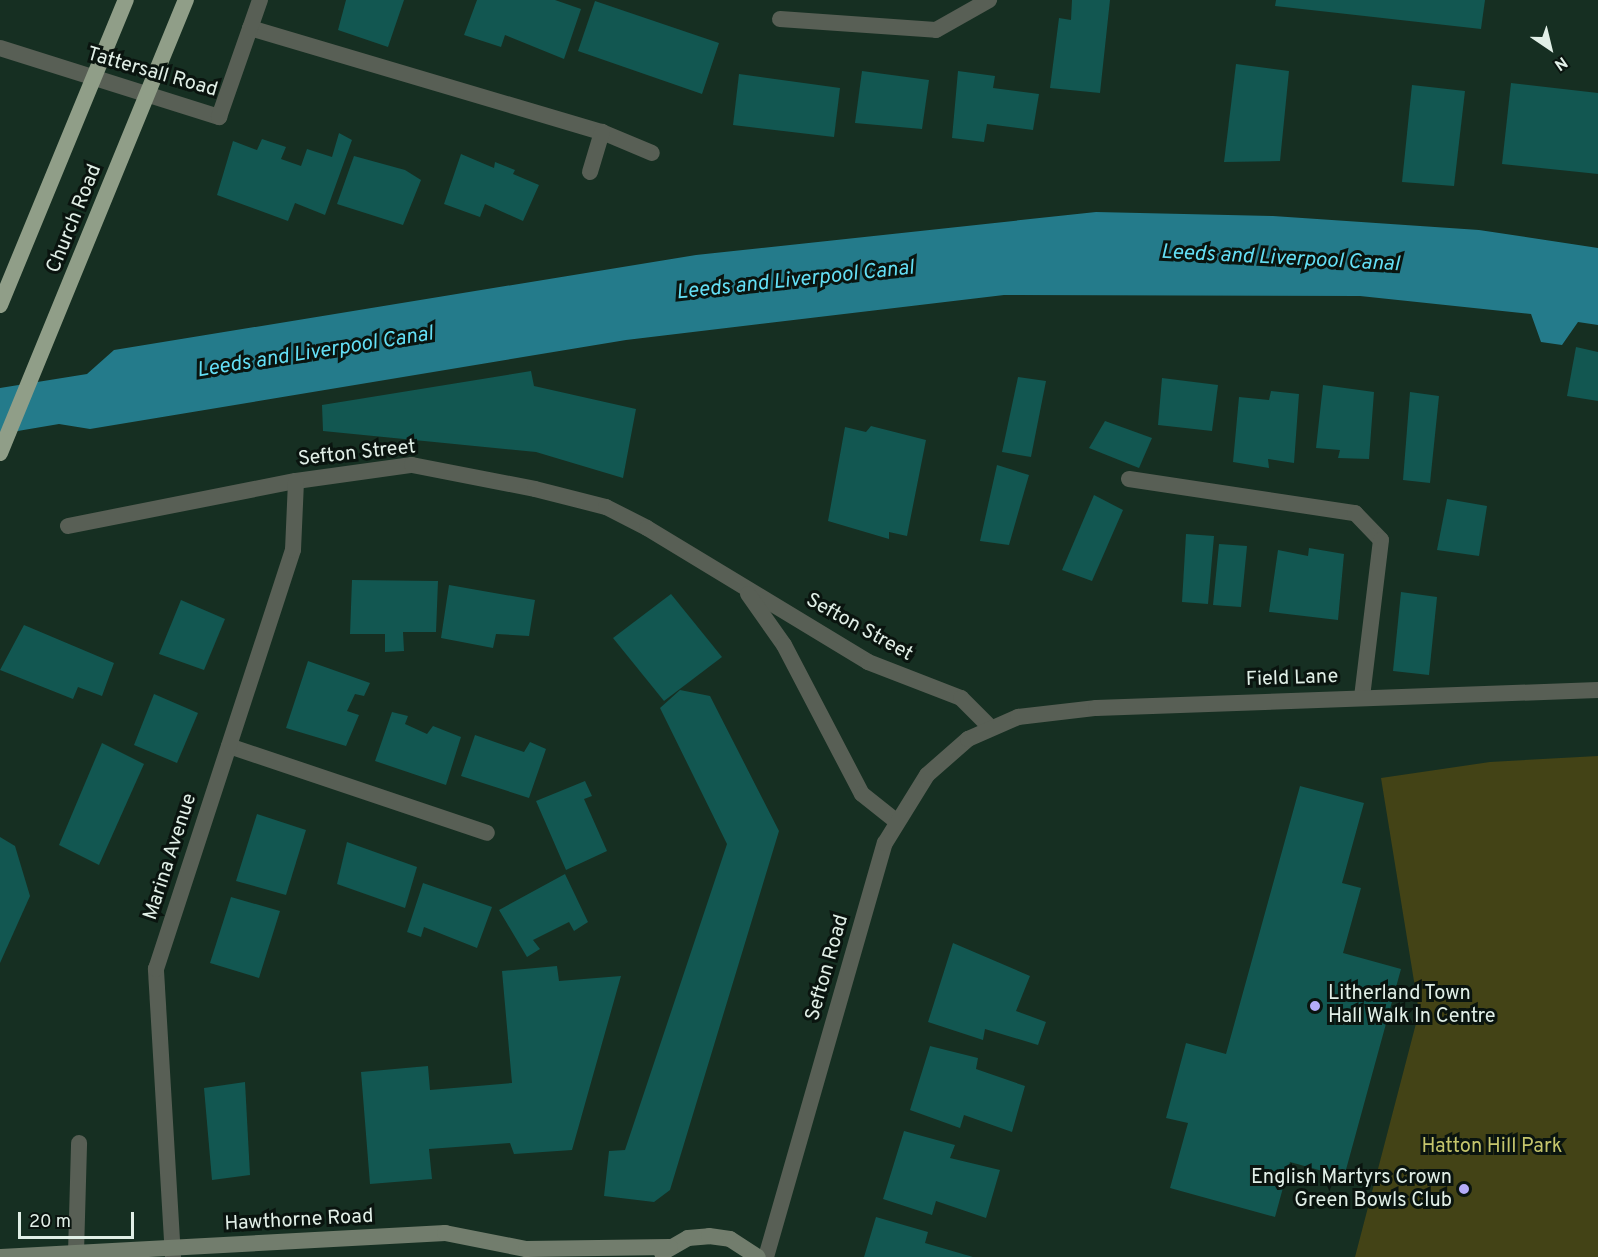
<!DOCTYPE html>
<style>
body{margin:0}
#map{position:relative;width:1598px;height:1257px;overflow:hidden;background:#162f22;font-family:Overpass,sans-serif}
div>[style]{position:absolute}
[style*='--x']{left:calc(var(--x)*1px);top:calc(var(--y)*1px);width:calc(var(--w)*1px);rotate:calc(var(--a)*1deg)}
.green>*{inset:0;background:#434316}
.water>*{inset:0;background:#247b8b}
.building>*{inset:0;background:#125751}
.service>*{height:16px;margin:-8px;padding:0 8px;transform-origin:8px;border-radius:8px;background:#585f55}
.minor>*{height:16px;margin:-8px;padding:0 8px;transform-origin:8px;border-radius:8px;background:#585f55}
.secondary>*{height:16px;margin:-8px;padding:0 8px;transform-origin:8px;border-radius:8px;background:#727d6d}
.trunk>*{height:16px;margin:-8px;padding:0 8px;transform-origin:8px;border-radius:8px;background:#909e88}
.dots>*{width:16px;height:16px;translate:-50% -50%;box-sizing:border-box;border:3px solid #0a140f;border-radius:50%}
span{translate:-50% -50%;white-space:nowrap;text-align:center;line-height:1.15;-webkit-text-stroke:6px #0a140f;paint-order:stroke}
.street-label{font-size:20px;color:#e1efe7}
.poi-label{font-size:20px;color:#e1efe7}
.left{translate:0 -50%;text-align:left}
.right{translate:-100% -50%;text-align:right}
.park-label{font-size:20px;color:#c5c56c}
.water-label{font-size:21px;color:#64dff5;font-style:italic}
.north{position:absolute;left:1520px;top:18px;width:60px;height:60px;-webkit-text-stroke:4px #0a140f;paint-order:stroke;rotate:145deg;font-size:16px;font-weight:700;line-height:24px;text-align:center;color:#e1efe7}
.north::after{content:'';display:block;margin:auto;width:21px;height:27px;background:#e1efe7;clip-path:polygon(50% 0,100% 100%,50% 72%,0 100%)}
.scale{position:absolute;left:18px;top:1212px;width:116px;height:27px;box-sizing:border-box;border:3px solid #e1efe7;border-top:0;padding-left:8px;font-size:18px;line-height:21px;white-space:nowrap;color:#e1efe7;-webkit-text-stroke:4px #0a140f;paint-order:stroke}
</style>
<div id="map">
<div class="green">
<i style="clip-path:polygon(1598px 756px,1598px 1257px,1355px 1257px,1419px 1012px,1381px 778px,1490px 762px)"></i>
</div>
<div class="water">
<i style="clip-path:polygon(1096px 212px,1273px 216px,1479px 230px,1598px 248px,1598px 325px,1578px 322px,1562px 345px,1541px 342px,1531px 314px,1360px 296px,1004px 295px,626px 340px,90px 429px,59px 424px,0 434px,0 388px,87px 374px,114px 350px,696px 255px)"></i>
</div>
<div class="building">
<i style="clip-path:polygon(346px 0,404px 0,388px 47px,338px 30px)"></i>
<i style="clip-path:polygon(477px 0,555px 0,581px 9px,564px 59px,505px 35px,501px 47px,464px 35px)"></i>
<i style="clip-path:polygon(1072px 0,1110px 0,1100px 93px,1050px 88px,1059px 18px,1071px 20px)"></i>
<i style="clip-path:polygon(1276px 0,1485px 0,1481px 29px,1275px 6px)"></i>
<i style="clip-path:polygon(595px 1px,719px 43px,702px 94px,578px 51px)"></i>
<i style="clip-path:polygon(1236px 64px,1289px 71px,1280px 161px,1224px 162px)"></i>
<i style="clip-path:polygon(862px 71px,929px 80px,922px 129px,855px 123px)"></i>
<i style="clip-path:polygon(958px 71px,995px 76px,993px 88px,1039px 94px,1033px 130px,987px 124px,984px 142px,952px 138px)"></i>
<i style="clip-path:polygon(739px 74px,840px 88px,834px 137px,733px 125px)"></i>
<i style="clip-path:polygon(1511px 83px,1598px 93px,1598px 174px,1502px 164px)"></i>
<i style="clip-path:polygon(1412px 85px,1465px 91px,1454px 186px,1402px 182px)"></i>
<i style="clip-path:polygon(339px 133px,352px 140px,325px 215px,295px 203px,288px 221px,217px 195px,233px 141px,257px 150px,262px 139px,286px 147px,281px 159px,301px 166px,307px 149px,332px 157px)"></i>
<i style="clip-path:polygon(461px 154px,494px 168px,495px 162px,515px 170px,513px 174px,539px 185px,523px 221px,485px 204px,480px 217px,444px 204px)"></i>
<i style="clip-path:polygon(354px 156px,405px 170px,421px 180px,403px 225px,337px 204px)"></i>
<i style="clip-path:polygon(1576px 347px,1598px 352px,1598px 401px,1567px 396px)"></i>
<i style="clip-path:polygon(531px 371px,534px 386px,636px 409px,623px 478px,536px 452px,323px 431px,322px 405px)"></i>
<i style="clip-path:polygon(1018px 377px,1046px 381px,1031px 457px,1002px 452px)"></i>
<i style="clip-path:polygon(1162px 378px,1218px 385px,1212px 431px,1158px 425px)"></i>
<i style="clip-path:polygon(1323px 385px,1374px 392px,1369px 459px,1338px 458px,1340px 450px,1316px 448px)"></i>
<i style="clip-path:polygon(1271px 391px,1299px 394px,1294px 463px,1268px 459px,1269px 468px,1233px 462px,1239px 397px,1269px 400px)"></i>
<i style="clip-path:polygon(1410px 392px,1439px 396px,1430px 483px,1403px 480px)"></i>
<i style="clip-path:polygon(1105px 421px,1152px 438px,1139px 468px,1089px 448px)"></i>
<i style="clip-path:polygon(871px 426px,926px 440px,907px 536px,889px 532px,889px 539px,828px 521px,845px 427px,866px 432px)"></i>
<i style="clip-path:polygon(997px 465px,1029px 475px,1009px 545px,980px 541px)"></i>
<i style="clip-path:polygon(1094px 495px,1123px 510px,1092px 581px,1062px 570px)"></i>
<i style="clip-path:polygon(1447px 499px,1487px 506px,1479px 556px,1437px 550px)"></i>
<i style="clip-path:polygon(1186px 534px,1214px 536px,1208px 604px,1182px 602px)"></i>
<i style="clip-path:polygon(1219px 544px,1247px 546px,1241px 607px,1213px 605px)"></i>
<i style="clip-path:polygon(1309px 548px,1344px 554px,1338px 620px,1269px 612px,1278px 550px,1308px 556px)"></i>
<i style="clip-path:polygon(352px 580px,438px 581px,436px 632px,403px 632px,404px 651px,385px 652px,385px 634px,350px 634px)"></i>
<i style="clip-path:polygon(449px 585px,535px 600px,529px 636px,496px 634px,493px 648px,441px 638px)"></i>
<i style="clip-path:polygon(1401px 592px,1437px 597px,1429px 675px,1393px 671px)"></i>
<i style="clip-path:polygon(671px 594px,722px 657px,664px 701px,613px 638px)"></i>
<i style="clip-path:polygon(181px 600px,225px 619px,204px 670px,159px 654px)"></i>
<i style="clip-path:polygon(24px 625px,114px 663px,102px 696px,78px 687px,73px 699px,0 670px)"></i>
<i style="clip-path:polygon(308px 661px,370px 683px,364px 696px,355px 694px,347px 711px,359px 715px,346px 746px,286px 728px)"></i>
<i style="clip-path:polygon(680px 690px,710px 696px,779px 831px,670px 1190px,654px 1202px,604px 1196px,609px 1151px,625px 1150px,727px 844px,660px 708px)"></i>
<i style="clip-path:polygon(154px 694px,198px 713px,177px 763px,134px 745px)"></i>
<i style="clip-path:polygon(392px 712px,408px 716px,405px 724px,427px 734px,433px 726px,461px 737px,446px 785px,375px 761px)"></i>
<i style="clip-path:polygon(475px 735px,524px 752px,530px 742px,546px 749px,529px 798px,461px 776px)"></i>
<i style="clip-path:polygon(102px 743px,144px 764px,99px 865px,59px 845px)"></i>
<i style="clip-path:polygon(585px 781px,592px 796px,584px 799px,607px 851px,566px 870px,536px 801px)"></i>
<i style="clip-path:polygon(1300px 786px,1364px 803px,1342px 883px,1361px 888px,1343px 953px,1401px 969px,1344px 1177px,1290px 1162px,1275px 1217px,1170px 1188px,1188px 1123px,1166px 1118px,1186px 1043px,1226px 1054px)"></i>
<i style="clip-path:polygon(257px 814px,306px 830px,286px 895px,236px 881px)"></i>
<i style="clip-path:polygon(0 837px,15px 846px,30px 896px,0 963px)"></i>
<i style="clip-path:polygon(347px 842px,417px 867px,405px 908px,337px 884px)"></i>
<i style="clip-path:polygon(565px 874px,588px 922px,574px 931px,569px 922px,533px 940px,540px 949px,527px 957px,499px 910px)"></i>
<i style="clip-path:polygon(423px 883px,492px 907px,477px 948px,424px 927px,421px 937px,407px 932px)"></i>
<i style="clip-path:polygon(231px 897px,280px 911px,259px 978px,210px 963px)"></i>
<i style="clip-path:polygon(953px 943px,1030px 976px,1016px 1011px,1046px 1022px,1038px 1045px,985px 1029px,983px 1040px,928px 1022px)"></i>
<i style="clip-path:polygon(557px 966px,559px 981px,621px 976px,572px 1150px,514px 1154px,510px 1143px,429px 1149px,432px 1179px,370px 1184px,361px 1072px,428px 1066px,430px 1090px,512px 1083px,502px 971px)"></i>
<i style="clip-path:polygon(930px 1046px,978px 1058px,976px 1069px,1025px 1086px,1012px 1132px,964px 1115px,960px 1128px,910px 1110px)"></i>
<i style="clip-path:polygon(245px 1082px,250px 1175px,212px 1180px,204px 1088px)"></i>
<i style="clip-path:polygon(904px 1131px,955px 1145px,950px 1158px,1000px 1170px,986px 1218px,936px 1201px,932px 1215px,883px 1199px)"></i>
<i style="clip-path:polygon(876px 1217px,928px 1232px,925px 1243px,973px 1257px,864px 1257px)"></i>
</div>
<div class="service">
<i style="--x:1129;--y:479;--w:229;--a:8.6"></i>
<i style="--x:1355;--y:513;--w:37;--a:46"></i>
<i style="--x:1381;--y:540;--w:159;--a:96.9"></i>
<i style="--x:76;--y:1253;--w:110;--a:-88.4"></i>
</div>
<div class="minor">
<i style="--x:780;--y:19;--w:156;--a:4"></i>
<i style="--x:936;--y:30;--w:61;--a:-29.5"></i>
<i style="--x:250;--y:28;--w:367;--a:16.5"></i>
<i style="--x:602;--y:132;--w:54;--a:22.8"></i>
<i style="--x:0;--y:48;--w:230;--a:17.5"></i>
<i style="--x:219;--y:117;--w:124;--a:-70.7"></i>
<i style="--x:590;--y:172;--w:42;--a:-73.3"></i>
<i style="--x:68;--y:526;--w:232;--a:-11.2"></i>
<i style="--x:296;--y:481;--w:117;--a:-7.9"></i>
<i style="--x:412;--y:465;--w:125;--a:11"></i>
<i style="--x:535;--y:489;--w:73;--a:14.2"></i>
<i style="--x:606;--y:507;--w:46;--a:27.1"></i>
<i style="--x:647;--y:528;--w:258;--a:31.2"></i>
<i style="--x:868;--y:662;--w:100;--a:21.2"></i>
<i style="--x:961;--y:698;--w:41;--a:45"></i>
<i style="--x:748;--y:594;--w:62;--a:54.8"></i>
<i style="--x:784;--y:645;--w:168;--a:62.4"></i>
<i style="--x:862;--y:794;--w:43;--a:38.5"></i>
<i style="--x:229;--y:746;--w:272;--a:18.6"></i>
<i style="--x:173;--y:1257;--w:289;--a:-93.4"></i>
<i style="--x:156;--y:969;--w:441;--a:-71.9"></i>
<i style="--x:293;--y:550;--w:69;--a:-87.5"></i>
<i style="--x:766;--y:1257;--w:431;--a:-74"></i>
<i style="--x:885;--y:843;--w:80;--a:-58.3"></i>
<i style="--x:927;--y:775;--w:55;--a:-41.3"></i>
<i style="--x:968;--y:739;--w:55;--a:-23.7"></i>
<i style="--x:1018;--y:717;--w:79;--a:-6.6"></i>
<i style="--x:1096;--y:708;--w:502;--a:-2.05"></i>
</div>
<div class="secondary">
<i style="--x:662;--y:1253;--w:30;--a:-30"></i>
<i style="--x:688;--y:1238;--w:21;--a:-5"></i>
<i style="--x:709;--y:1236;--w:21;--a:8"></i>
<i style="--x:730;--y:1239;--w:33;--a:33"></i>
<i style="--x:1;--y:1257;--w:445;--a:-3.1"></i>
<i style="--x:445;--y:1233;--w:83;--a:11.2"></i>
<i style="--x:526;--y:1249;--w:144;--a:-0.8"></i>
</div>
<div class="trunk">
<i style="--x:0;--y:305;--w:330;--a:-67.6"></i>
<i style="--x:0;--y:453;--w:490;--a:-67.7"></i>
</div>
<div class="dots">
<i style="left:1315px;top:1006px;background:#b5acf8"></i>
<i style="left:1464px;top:1189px;background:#b5acf8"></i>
</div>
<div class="street-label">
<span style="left:152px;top:73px;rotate:16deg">Tattersall Road</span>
<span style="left:75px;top:219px;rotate:-68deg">Church Road</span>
<span style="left:357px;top:454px;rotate:-6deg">Sefton Street</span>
<span style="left:859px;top:628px;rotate:29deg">Sefton Street</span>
<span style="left:1292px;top:679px;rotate:-2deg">Field Lane</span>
<span style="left:171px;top:857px;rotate:-72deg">Marina Avenue</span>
<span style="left:828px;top:968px;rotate:-74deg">Sefton Road</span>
<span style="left:299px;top:1221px;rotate:-3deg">Hawthorne Road</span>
</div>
<div class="poi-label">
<span class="left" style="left:1328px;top:1006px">Litherland Town<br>Hall Walk In Centre</span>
<span class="right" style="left:1452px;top:1190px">English Martyrs Crown<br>Green Bowls Club</span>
</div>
<div class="park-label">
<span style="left:1492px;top:1147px">Hatton Hill Park</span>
</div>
<div class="water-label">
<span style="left:1280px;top:259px;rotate:3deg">Leeds and Liverpool Canal</span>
<span style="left:795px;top:281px;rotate:-6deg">Leeds and Liverpool Canal</span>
<span style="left:315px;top:353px;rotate:-9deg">Leeds and Liverpool Canal</span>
</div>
<div class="north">N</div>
<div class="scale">20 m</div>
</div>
